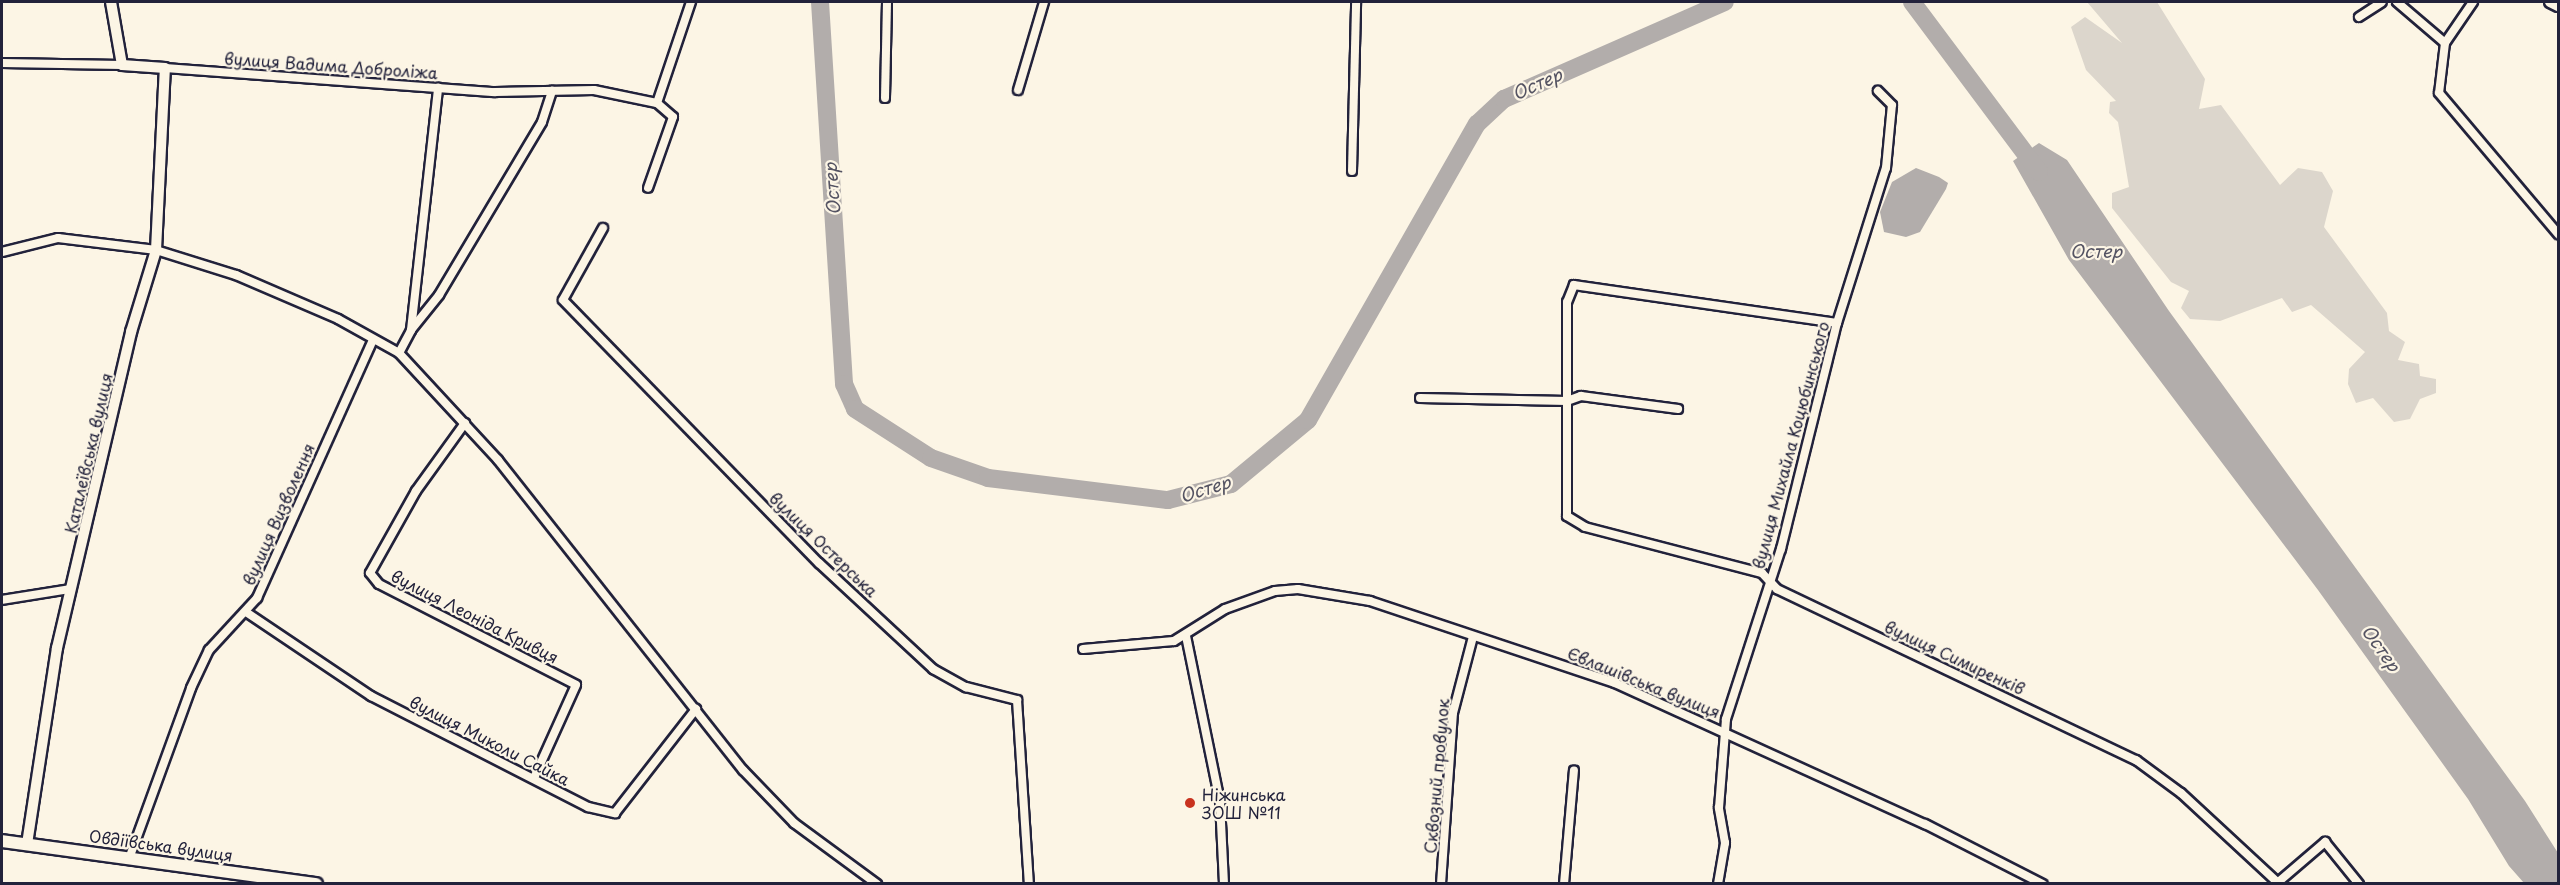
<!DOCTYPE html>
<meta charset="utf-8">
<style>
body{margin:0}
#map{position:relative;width:2560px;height:885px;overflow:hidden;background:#fcf5e5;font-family:"Playpen Sans",sans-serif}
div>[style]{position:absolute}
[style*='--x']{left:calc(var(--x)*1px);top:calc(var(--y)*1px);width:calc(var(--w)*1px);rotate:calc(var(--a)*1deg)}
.green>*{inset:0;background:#dcd6cc}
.water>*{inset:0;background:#b2adab}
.river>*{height:18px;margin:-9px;padding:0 9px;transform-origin:9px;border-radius:9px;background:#b2adab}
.roads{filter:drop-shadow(2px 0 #22223b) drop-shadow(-2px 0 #22223b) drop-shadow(0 2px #22223b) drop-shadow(0 -2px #22223b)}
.minor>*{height:8px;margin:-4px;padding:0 4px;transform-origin:4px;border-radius:4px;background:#fcf5e5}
.tertiary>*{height:10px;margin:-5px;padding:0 5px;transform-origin:5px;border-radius:5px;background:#fcf5e5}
.secondary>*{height:12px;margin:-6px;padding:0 6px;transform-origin:6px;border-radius:6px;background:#fcf5e5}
.dots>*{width:16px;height:16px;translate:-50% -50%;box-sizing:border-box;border:3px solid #fcf5e5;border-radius:50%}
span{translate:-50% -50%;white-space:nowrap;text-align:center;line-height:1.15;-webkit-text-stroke:4.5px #fcf5e5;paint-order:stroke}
.street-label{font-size:16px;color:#22223b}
.poi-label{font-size:16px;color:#22223b}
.left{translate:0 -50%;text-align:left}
.water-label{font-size:18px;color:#545362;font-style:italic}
.frame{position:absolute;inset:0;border:3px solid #22223b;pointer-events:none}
</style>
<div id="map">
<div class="green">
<i style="clip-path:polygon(2087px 2px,2157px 2px,2205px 79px,2199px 109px,2221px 105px,2280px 185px,2298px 168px,2322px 172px,2333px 191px,2324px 227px,2387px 313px,2389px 331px,2405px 342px,2398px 360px,2419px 364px,2420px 376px,2436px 379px,2436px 393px,2420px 399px,2410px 419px,2394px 422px,2373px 398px,2356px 403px,2348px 384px,2349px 369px,2365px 352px,2311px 305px,2292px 312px,2282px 298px,2220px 321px,2190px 319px,2181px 308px,2189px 291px,2171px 282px,2112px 208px,2112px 193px,2129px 187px,2118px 122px,2109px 113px,2110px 102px,2116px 101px,2086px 70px,2071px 27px,2085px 17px,2122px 43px)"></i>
</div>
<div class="water">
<i style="clip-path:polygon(2039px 143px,2067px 160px,2169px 311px,2525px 801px,2558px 853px,2558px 883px,2524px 883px,2509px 866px,2468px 799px,2318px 590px,2069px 260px,2013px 161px)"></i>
<i style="clip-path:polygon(1916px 168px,1939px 177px,1948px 183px,1946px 189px,1920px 232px,1906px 237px,1884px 232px,1880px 212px,1892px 182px)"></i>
</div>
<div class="river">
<i style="--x:820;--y:2;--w:383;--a:86.4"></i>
<i style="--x:844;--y:384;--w:27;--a:66"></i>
<i style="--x:855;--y:409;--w:90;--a:32.8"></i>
<i style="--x:931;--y:458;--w:60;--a:19.3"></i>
<i style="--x:988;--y:478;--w:181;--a:7"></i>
<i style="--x:1168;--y:500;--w:65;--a:-14.3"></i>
<i style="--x:1231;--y:484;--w:100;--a:-39.7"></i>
<i style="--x:1308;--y:420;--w:341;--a:-60.3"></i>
<i style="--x:1477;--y:124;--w:37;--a:-43"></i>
<i style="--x:1504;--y:99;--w:241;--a:-23.7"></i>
<i style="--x:1912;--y:2;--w:212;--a:53.2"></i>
</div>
<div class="roads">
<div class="minor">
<i style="--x:2397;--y:2;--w:63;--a:40.5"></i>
<i style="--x:2473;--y:2;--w:50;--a:124.3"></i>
<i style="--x:2445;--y:43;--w:50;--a:96.8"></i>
<i style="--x:2439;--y:93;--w:185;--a:49.8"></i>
<i style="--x:2359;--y:17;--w:27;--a:-33"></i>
<i style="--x:2;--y:63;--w:120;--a:1"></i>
<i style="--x:165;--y:68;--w:331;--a:4.2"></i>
<i style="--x:495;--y:92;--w:99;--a:-1.2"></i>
<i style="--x:594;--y:90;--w:64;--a:11.7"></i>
<i style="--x:657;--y:103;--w:21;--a:41"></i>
<i style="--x:673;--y:117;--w:75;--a:109.4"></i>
<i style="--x:1018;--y:90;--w:92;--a:-73.5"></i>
<i style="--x:885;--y:98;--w:96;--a:-88.8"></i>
<i style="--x:657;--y:103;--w:107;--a:-71.4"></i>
<i style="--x:1352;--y:171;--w:169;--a:-88.6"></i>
<i style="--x:603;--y:228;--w:82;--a:119.1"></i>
<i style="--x:563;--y:300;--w:367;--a:45.8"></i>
<i style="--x:819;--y:563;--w:156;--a:42.9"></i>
<i style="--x:933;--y:669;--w:38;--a:29"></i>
<i style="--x:966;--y:687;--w:53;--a:14.3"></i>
<i style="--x:1017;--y:700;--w:184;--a:86.3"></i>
<i style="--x:2;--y:252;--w:58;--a:-14"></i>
<i style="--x:58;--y:238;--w:99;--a:7"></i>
<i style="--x:156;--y:250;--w:84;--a:17.4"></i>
<i style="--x:236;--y:275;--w:111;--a:23.3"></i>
<i style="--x:338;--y:319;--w:70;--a:29.1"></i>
<i style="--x:399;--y:353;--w:146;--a:47.2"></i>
<i style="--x:498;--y:460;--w:395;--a:51.7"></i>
<i style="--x:743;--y:770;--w:74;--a:46.1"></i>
<i style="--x:794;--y:823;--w:103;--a:36.3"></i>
<i style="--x:1837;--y:323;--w:266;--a:-171.8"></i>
<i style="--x:1574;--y:285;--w:18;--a:112"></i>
<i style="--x:1567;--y:302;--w:214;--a:90"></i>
<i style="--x:1567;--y:516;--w:21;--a:31"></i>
<i style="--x:1585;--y:527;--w:183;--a:14.6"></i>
<i style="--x:1762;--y:573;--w:22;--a:47"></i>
<i style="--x:1777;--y:589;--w:398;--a:25.5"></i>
<i style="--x:2136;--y:760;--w:56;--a:36.3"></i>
<i style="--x:2181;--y:793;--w:131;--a:42.8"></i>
<i style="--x:411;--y:330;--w:45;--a:-51.3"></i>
<i style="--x:439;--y:295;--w:201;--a:-59.2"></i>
<i style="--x:542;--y:122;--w:33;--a:-72"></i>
<i style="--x:399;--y:353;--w:26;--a:-62"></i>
<i style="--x:411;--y:330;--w:244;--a:-83.6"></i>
<i style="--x:1420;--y:398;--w:147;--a:1.2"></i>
<i style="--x:1567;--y:401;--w:15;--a:-20"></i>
<i style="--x:1581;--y:396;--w:98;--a:7.6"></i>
<i style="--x:465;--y:423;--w:84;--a:125.8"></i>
<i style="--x:416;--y:491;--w:94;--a:119.3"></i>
<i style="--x:370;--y:573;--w:14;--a:51"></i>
<i style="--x:379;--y:584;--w:221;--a:27.1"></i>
<i style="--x:576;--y:685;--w:100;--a:114.3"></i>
<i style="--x:2;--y:600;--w:69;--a:-9.2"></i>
<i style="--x:246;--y:612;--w:151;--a:33.9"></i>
<i style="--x:371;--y:696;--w:244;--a:27.1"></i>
<i style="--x:588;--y:807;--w:28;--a:13"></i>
<i style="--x:615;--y:813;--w:132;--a:-52.1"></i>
<i style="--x:1186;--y:636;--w:169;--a:78.4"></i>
<i style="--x:1220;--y:802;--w:82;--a:87.2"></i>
<i style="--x:1083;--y:649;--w:91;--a:-5"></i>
<i style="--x:1174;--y:641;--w:60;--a:-32.1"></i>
<i style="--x:1225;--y:609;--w:53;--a:-19.8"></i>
<i style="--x:1275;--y:591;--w:23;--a:-5"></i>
<i style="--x:1298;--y:589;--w:73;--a:9.5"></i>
<i style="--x:1370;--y:601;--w:258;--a:18.5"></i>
<i style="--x:1615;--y:683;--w:341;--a:24.5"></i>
<i style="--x:1925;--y:824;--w:132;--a:27"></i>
<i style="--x:130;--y:856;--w:179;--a:-70"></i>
<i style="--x:191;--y:688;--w:42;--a:-64.7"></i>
<i style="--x:209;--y:650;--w:71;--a:-47.3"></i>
<i style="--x:257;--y:598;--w:283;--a:-65.8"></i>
<i style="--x:1441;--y:884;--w:171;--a:-86"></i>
<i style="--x:1453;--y:713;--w:79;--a:-75.3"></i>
<i style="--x:1564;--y:884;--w:114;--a:-85"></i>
<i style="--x:1718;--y:884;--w:42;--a:-80.3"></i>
<i style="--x:1725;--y:843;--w:36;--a:-100"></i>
<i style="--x:1719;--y:808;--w:89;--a:-85.5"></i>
<i style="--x:1726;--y:719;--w:179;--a:-72.1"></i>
<i style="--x:1781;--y:549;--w:233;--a:-76.1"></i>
<i style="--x:1837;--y:323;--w:163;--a:-72.5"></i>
<i style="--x:1886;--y:168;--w:63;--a:-84.6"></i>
<i style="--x:1892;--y:105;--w:20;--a:-135"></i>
<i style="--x:2276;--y:884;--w:65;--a:-40.6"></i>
<i style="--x:2325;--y:842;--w:54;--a:51"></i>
</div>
<div class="tertiary">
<i style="--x:2550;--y:2;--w:9;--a:27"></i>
<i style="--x:27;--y:844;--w:198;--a:-81.3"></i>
<i style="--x:57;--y:648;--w:325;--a:-76.8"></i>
<i style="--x:131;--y:332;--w:86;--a:-73"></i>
<i style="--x:156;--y:250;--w:182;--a:-87.2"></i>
<i style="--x:165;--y:68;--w:43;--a:-176"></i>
<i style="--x:122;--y:65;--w:64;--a:-99.9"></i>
</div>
<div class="secondary">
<i style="--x:2;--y:841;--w:317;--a:7.8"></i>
</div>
</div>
<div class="dots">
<i style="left:1190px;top:803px;background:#c8321e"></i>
</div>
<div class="street-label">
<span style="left:331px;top:65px;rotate:4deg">вулиця Вадима Доброліжа</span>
<span style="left:1790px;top:445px;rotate:-75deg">вулиця Михайла Коцюбинського</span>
<span style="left:88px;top:453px;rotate:-77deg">Каталеївська вулиця</span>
<span style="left:278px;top:514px;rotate:-66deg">вулиця Визволення</span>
<span style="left:824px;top:544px;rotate:44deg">вулиця Остерська</span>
<span style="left:475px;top:616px;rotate:27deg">вулиця Леоніда Кривця</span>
<span style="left:1955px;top:657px;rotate:25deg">вулиця Симиренків</span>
<span style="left:1644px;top:682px;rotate:22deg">Євлашівська вулиця</span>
<span style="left:490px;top:740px;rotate:27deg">вулиця Миколи Сайка</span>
<span style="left:1436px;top:776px;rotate:-85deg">Сквозний провулок</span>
<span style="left:161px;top:845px;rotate:8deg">Овдіївська вулиця</span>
</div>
<div class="poi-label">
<span class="left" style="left:1202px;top:803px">Ніжинська<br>ЗОШ №11</span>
</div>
<div class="water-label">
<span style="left:1537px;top:84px;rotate:-24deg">Остер</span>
<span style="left:832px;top:189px;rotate:-94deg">Остер</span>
<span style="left:2096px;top:251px">Остер</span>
<span style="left:1205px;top:489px;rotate:-17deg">Остер</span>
<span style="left:2381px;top:648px;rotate:55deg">Остер</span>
</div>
<div class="frame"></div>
</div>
